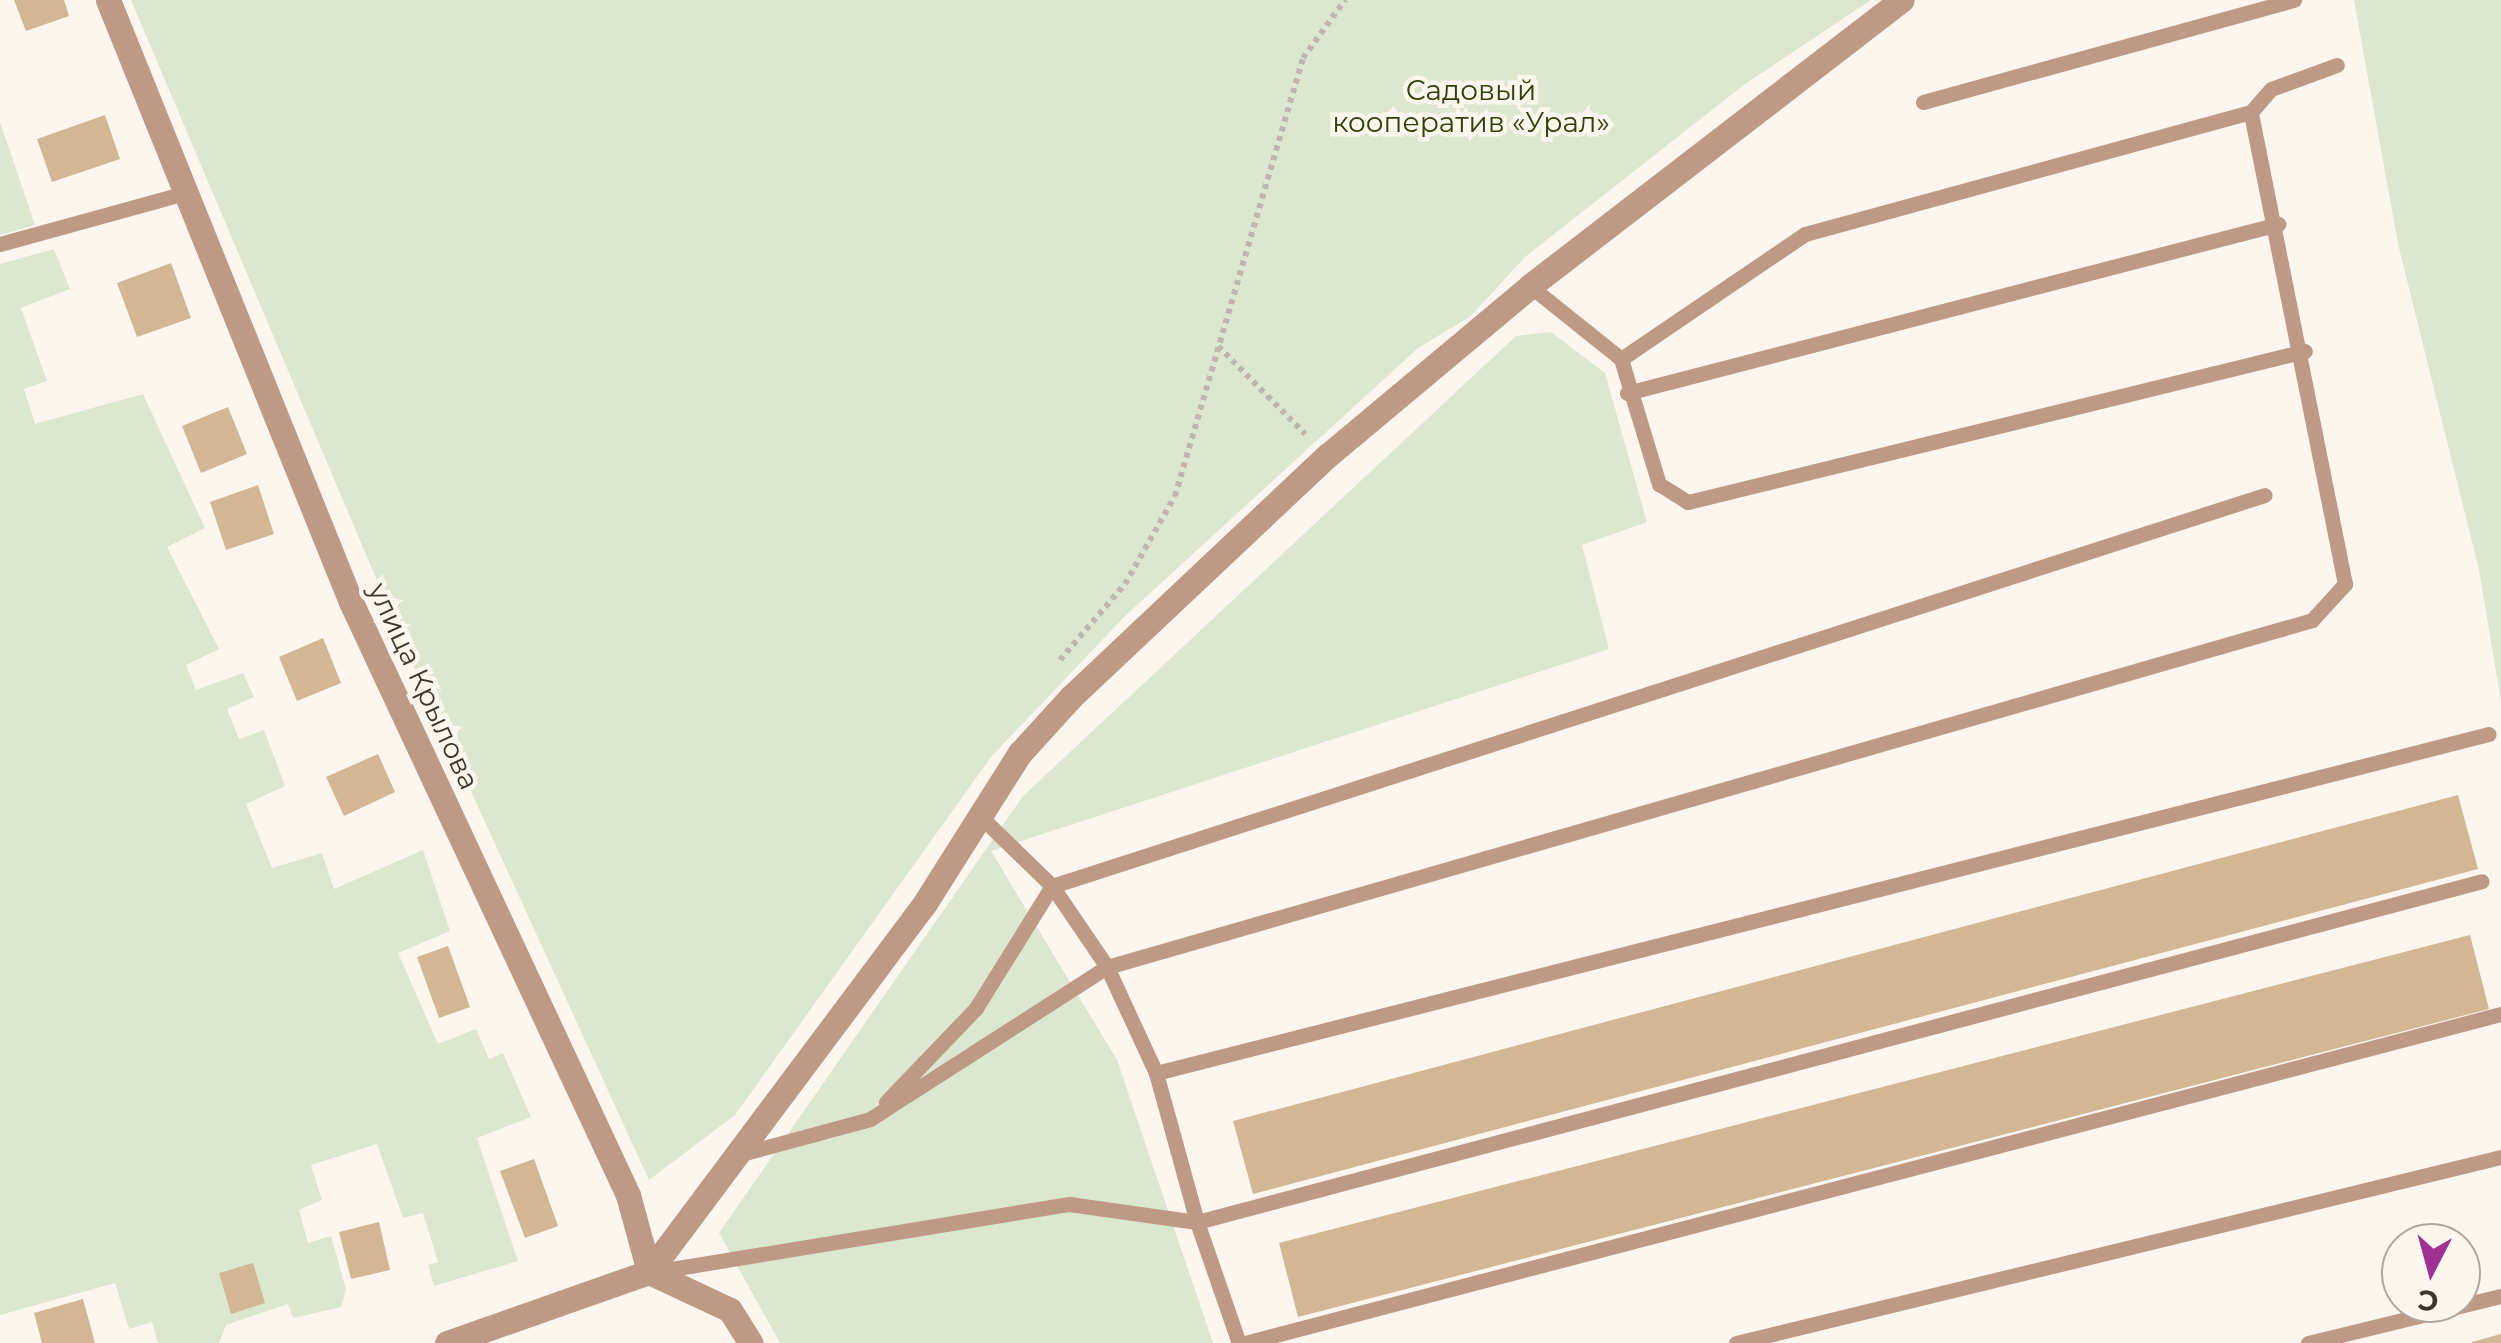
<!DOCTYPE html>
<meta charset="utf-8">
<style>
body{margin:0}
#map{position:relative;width:2501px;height:1343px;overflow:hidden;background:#fdf6ee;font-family:Montserrat,sans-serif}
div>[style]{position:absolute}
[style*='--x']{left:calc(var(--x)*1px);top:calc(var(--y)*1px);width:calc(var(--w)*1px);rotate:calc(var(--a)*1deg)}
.green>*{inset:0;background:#dbe7cf}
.building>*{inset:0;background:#d3b795}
.path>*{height:6px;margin-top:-3px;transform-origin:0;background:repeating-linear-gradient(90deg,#beb7af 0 5px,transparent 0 10px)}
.service>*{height:15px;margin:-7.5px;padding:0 7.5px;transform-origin:7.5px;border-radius:7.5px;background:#be9985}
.minor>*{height:25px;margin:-12.5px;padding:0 12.5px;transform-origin:12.5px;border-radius:12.5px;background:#be9985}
span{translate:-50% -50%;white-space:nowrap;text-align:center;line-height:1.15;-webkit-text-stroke:9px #fdf6ee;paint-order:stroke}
.park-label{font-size:28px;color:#2c4308}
.street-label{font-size:28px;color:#3c362e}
.north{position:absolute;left:2381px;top:1223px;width:100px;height:100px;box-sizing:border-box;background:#fdf6ee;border:2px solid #b0a9a1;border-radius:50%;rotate:186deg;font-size:28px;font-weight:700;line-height:40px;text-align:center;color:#3c362e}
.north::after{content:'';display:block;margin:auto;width:35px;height:45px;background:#9e3395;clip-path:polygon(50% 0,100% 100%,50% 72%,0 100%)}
</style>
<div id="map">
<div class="green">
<i style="clip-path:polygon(131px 0,1871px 0,1745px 84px,1525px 257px,1471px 316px,1418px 348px,1124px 617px,991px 757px,735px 1115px,649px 1180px,409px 656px)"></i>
<i style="clip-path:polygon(2354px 0,2501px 0,2501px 701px,2479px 570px,2398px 244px)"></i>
<i style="clip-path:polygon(0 122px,35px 225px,0 235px)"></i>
<i style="clip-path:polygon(54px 249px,70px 289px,21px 308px,47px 381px,24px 389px,35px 424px,143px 394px,205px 528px,167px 547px,219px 649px,186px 665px,196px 690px,243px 673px,254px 697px,227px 709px,239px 739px,264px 730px,285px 786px,246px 804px,272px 868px,322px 853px,334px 889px,423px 850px,450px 931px,398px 953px,438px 1044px,476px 1029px,489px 1059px,503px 1053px,531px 1117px,477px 1138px,518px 1261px,434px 1286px,428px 1265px,438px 1262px,423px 1213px,403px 1218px,377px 1144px,311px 1165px,322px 1200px,299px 1210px,308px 1243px,331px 1236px,346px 1289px,341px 1307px,293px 1318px,288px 1304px,226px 1325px,219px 1343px,158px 1343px,152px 1322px,129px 1329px,115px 1283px,0 1315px,0 264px)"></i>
<i style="clip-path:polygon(1551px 332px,1605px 373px,1647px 522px,1582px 545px,1609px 649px,991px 851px,1117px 1060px,1213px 1343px,780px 1343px,719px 1233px,1023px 796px,1516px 336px)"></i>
</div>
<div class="building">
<i style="clip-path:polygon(14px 0,64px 0,69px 16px,26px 31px)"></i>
<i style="clip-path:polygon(105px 115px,120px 159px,52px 182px,37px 139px)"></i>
<i style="clip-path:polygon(171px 263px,191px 318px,137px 337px,117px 283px)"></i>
<i style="clip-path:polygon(228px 407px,247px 454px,201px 473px,182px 426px)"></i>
<i style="clip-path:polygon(258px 485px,274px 534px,226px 550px,210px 502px)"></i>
<i style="clip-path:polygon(323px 638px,341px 683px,297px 701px,279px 657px)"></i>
<i style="clip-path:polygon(378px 754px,395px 792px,344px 816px,326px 777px)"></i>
<i style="clip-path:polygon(2458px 795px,2478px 869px,1253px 1194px,1233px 1121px)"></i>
<i style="clip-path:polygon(2470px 935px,2489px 1009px,1298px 1317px,1279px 1243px)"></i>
<i style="clip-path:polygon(448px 946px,470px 1007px,439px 1018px,417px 957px)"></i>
<i style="clip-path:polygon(534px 1159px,558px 1226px,525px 1238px,500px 1171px)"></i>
<i style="clip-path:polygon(379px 1222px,390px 1270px,351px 1279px,339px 1232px)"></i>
<i style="clip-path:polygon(253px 1263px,265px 1303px,231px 1314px,219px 1273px)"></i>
<i style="clip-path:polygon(83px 1299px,95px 1343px,42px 1343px,34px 1313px)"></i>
<i style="clip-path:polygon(2501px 1334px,2501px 1343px,2472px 1343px,2472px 1342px)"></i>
</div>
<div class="path">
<i style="--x:1218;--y:346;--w:124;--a:45.3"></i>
<i style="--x:1060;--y:660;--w:100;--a:-49.5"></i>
<i style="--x:1125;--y:584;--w:101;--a:-60.4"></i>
<i style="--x:1175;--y:496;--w:456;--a:-73.7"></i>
<i style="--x:1303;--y:58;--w:72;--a:-54.1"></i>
</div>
<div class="service">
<i style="--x:1923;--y:102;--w:385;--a:-15.4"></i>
<i style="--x:0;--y:244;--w:192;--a:-15.4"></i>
<i style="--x:1530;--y:286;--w:117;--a:38.7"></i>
<i style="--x:1621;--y:359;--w:131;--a:73.1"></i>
<i style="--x:1659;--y:484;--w:34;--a:32"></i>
<i style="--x:1688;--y:502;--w:635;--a:-13.75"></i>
<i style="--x:1621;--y:359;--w:222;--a:-34.2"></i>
<i style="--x:1805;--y:234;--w:462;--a:-15.3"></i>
<i style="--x:1627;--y:393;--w:673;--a:-14.55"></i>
<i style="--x:980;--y:816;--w:100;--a:44.2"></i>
<i style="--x:1052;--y:886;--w:98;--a:55.8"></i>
<i style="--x:1107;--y:967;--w:117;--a:65.2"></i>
<i style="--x:1156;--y:1073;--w:155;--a:74.6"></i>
<i style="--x:1197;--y:1222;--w:1329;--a:-14.86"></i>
<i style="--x:1156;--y:1073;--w:1375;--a:-14.27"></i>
<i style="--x:886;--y:1102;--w:130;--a:-46.2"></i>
<i style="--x:976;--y:1008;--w:144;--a:-58.1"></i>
<i style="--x:1052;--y:886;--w:1274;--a:-17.87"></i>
<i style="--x:745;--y:1153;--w:130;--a:-15.2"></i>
<i style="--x:870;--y:1119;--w:282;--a:-32.7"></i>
<i style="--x:1107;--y:967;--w:1254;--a:-16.06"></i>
<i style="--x:2312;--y:620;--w:49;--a:-47.5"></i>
<i style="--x:2345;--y:584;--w:481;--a:-101.3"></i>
<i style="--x:2251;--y:112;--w:30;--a:-49"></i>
<i style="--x:2271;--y:89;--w:70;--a:-20"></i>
<i style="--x:653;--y:1272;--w:422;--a:-9.3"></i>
<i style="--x:1069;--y:1204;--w:129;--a:8"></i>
<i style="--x:1197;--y:1222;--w:128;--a:70.9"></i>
<i style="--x:1245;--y:1343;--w:1298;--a:-14.68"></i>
<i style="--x:1736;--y:1343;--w:787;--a:-13.67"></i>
<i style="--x:2308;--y:1343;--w:199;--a:-13.7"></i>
</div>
<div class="minor">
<i style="--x:108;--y:0;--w:649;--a:68.02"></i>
<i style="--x:351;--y:602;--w:655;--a:64.96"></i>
<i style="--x:628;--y:1195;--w:80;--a:74.7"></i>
<i style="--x:649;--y:1272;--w:89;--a:25.1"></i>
<i style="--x:730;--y:1310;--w:39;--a:58"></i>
<i style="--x:447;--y:1343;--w:214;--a:-19.4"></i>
<i style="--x:649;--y:1272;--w:461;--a:-53.2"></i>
<i style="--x:925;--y:903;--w:178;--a:-57.7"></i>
<i style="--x:1020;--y:753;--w:76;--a:-47.7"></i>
<i style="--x:1071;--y:697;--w:352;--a:-43.3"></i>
<i style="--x:1327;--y:456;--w:265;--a:-39.9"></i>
<i style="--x:1530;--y:286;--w:469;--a:-37.6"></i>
</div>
<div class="park-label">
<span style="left:1471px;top:106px">Садовый<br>кооператив «Урал»</span>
</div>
<div class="street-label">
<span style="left:424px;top:686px;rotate:65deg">улица Крылова</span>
</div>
<div class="north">С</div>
</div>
